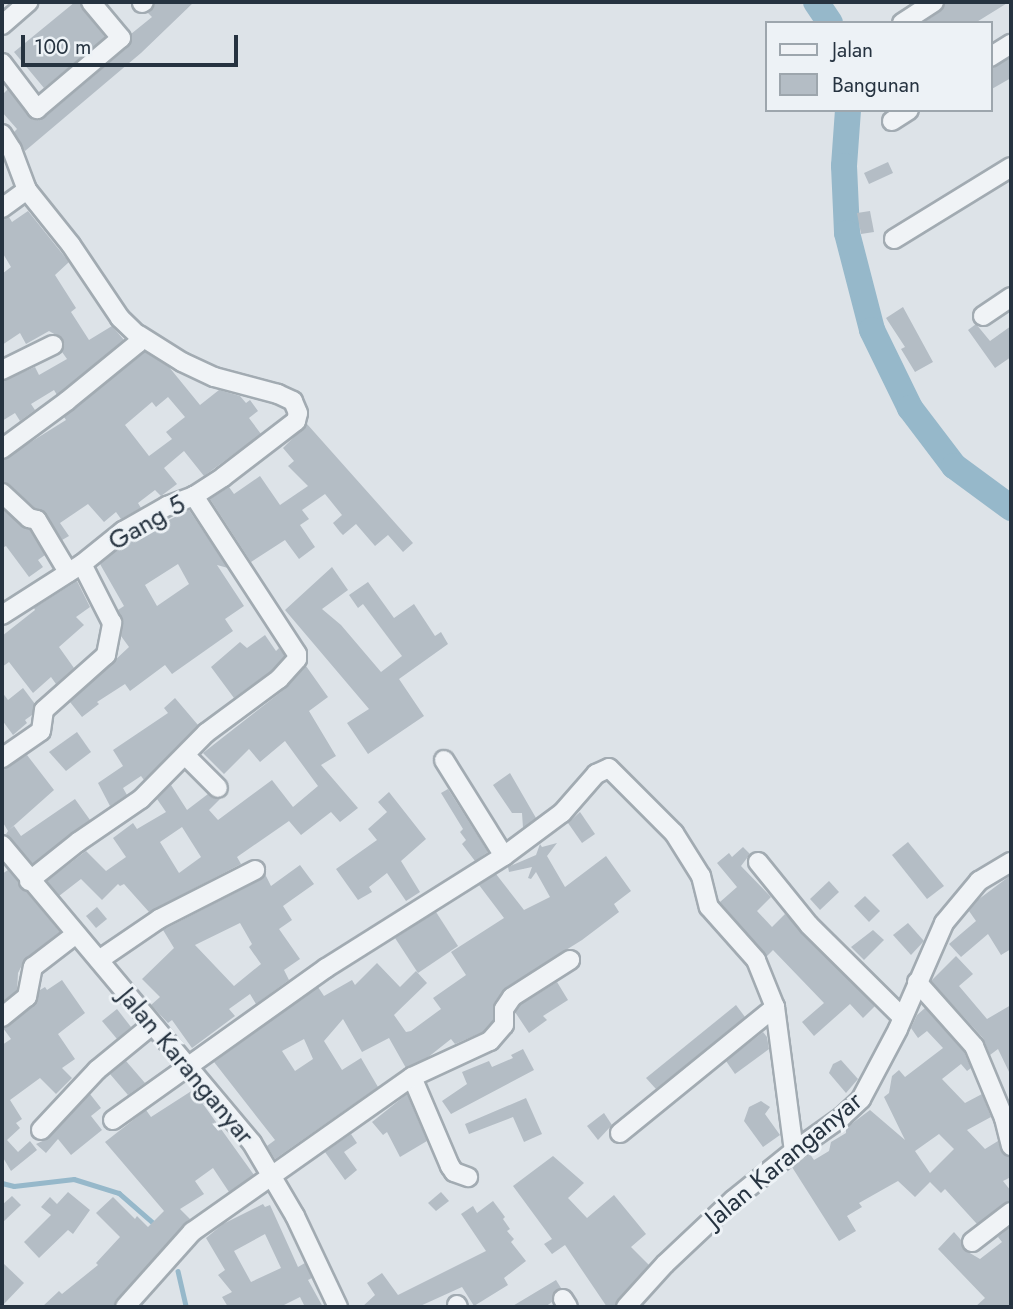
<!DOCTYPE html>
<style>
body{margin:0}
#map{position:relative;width:1013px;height:1309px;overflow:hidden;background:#dde3e8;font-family:Jost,sans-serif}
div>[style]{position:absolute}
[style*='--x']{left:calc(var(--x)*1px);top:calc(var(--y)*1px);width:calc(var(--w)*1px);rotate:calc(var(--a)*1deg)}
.stream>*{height:4.5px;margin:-2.25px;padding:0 2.25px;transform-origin:2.25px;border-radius:2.25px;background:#96b8ca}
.river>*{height:26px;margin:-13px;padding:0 13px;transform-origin:13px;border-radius:13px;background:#96b8ca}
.building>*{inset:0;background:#b4bdc5}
.roads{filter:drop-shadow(2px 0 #a2abb2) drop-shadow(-2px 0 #a2abb2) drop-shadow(0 2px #a2abb2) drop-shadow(0 -2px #a2abb2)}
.street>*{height:18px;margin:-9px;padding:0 9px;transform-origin:9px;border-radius:9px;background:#f0f3f6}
span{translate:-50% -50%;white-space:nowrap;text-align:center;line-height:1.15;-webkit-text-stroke:6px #edf2f6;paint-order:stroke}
.street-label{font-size:26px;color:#263340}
.frame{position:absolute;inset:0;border:4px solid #263340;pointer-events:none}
.legend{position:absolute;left:765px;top:21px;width:228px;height:91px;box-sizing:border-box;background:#edf2f6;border:2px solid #9da6ad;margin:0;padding:9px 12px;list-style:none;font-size:21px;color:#263340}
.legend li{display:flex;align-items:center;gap:14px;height:35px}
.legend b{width:35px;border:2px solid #9da6ad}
.scale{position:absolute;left:21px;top:35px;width:217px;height:32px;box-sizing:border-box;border:4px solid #263340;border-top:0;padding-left:9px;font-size:21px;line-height:24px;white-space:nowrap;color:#263340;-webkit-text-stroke:5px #edf2f6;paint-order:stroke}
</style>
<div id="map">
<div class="stream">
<i style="--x:2;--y:1183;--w:12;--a:14"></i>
<i style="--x:14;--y:1186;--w:60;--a:-6.7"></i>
<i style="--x:74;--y:1179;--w:47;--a:17.3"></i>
<i style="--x:119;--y:1193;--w:50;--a:41"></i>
<i style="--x:178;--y:1271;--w:37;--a:77"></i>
</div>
<div class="river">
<i style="--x:816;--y:2;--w:25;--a:56"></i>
<i style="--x:848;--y:110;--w:56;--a:94.1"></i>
<i style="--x:844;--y:166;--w:67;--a:87.4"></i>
<i style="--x:847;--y:233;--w:100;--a:75.5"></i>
<i style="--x:872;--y:330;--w:87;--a:64"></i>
<i style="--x:910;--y:408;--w:73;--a:52.8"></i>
<i style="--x:954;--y:466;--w:71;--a:36.4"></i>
</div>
<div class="building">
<i style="clip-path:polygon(75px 2px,80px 2px,82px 9px,105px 37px,44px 88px,14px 52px)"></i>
<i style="clip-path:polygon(155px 2px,194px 2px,141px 53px,25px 151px,14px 132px,17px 129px,2px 112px,2px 95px,8px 89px,28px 116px,33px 120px,44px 118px,128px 47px,131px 34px,152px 17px,148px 13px)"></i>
<i style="clip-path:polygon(945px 2px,1009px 2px,975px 23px,923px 23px,941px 11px)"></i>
<i style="clip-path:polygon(1011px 57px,1011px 78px,990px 90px,990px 70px)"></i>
<i style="clip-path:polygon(888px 162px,893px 173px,869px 184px,864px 173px)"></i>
<i style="clip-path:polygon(28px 211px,69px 262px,55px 275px,76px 308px,71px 312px,89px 340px,112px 326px,124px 340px,57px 395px,54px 390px,31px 404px,35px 410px,20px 421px,15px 413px,2px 421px,2px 381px,35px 367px,39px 375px,67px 359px,62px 352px,63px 339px,49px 331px,26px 344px,20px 333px,2px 345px,2px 274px,11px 267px,2px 252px,2px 219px,9px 217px,12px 222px)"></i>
<i style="clip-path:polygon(870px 211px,874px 232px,861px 234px,857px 213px)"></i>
<i style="clip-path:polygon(903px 307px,933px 362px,915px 372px,901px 349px,905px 347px,886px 318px)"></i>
<i style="clip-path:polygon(976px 324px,990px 341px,1011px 326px,1011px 357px,995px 368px,968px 330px)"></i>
<i style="clip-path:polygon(evenodd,145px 352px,169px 367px,200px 405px,219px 390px,240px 396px,246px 403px,250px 400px,258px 411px,249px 418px,261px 434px,204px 476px,184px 451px,164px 468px,177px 484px,161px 496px,155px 490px,138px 503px,141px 508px,121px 519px,116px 512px,104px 522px,88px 504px,60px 523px,69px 536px,62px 540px,44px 511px,35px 508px,10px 485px,2px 482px,2px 460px,66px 420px,64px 417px,145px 352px,168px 397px,185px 417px,166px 432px,172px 439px,149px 456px,125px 425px,152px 402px,156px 407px,168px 397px)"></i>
<i style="clip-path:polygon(307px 424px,413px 543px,403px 552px,388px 535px,375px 546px,356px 524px,343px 535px,340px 532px,333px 523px,342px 515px,325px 494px,302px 510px,309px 519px,300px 525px,315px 547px,299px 559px,285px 540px,251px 562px,210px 499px,229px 487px,234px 494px,260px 476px,280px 505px,308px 486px,288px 466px,294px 461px,283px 448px)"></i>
<i style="clip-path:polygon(2px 508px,30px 530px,45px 555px,38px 560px,43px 567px,29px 577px,6px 546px,2px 548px)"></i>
<i style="clip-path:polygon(evenodd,189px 510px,228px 568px,217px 565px,244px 606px,225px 619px,233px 631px,172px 674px,165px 665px,130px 691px,125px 684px,97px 702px,99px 704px,82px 717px,70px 702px,129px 647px,121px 636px,123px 624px,118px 610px,124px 606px,100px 564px,129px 540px,189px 510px,178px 564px,189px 584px,157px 606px,145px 585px,178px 564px)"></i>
<i style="clip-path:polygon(332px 567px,348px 590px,322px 609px,341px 625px,381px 672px,402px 656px,363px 604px,358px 608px,349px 595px,368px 582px,394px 618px,414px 604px,435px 636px,441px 632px,448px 644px,399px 679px,424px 716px,368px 754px,347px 723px,369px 709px,285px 610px)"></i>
<i style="clip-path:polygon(77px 581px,90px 607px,76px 617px,84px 625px,59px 647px,74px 668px,56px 684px,51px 677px,33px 693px,9px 662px,2px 667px,2px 636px,35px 610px,34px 608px)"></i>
<i style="clip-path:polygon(265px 635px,276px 651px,279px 648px,285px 656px,271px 671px,234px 698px,211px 667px,240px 642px,247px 648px)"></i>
<i style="clip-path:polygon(evenodd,306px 666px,328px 697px,309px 711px,336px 756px,321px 765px,358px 808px,340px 822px,331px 812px,301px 835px,289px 821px,237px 857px,241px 864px,149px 912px,124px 884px,120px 886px,118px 884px,102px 900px,81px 879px,59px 896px,47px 881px,86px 851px,106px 871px,126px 857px,113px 838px,133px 823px,137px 829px,166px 812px,157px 799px,171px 785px,187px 810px,208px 794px,220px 799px,209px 810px,218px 820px,272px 780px,293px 807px,318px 786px,285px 741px,260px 762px,249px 749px,224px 774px,203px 753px,286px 688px,306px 666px,182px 827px,201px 857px,179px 873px,160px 842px,182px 827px)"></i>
<i style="clip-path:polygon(23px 688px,35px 704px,32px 715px,25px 720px,27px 723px,13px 735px,2px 720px,2px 692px,8px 700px)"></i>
<i style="clip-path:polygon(175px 698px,198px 725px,144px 780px,141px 776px,123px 788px,127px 795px,110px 806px,98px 783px,123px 766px,113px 750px,168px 713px,164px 708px)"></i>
<i style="clip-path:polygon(77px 732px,91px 752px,66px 771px,49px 752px)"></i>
<i style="clip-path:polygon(27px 755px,54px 790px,9px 830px,14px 826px,21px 836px,75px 799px,90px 820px,33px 864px,6px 834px,8px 831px,2px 821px,2px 769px)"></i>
<i style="clip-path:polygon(510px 773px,536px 818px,523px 828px,522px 813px,512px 813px,493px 785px)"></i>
<i style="clip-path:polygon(448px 789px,488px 852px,475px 861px,462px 844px,466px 840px,460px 832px,463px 829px,441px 793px)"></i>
<i style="clip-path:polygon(389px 792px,426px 839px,401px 861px,420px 892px,406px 901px,387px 873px,369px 887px,372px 892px,358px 900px,336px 869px,377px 840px,368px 829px,387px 812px,378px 802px)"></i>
<i style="clip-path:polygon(580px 812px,595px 834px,582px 843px,568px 823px)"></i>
<i style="clip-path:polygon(908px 842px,944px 886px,927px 899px,892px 855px)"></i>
<i style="clip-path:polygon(evenodd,557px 843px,547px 856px,565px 887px,606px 856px,631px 891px,614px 904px,619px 912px,582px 940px,505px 988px,494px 1003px,493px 1021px,483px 1032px,455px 1044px,451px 1039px,427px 1058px,406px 1068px,389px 1038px,362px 1052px,343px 1019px,324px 1041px,342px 1070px,361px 1058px,378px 1087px,275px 1159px,267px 1146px,275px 1140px,214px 1062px,318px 987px,324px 996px,352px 980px,355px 985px,377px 963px,400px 987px,416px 971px,427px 983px,394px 1015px,406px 1032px,411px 1031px,441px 1009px,433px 998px,466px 975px,451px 952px,504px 918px,479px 885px,496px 874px,524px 910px,550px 897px,536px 872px,531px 879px,528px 878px,532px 867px,509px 872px,508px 867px,536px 855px,540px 844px,542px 847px,557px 843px,304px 1039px,313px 1059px,295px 1071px,282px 1051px,304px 1039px)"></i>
<i style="clip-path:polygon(743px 847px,750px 854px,741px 866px,771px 897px,757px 911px,772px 927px,785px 914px,875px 1006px,863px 1018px,850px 1004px,814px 1036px,802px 1022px,824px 1003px,773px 950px,767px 956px,720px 902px,737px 887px,717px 863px,729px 853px,732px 857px)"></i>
<i style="clip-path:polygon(evenodd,300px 865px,314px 884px,283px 906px,292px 920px,279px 929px,300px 959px,284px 970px,289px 980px,256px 1004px,250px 994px,229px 1009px,235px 1016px,192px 1048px,172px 1020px,168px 1023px,151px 1005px,160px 997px,142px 979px,174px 948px,163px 930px,260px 880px,265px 874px,271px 886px,300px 865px,240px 923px,252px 944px,249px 947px,261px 964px,234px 986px,195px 945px,240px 923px)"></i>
<i style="clip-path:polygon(8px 870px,60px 932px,25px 959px,18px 973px,17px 991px,2px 1003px,2px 874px)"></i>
<i style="clip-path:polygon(1011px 875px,1011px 949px,1001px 955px,988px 934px,961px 957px,949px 944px,976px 921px,969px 911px,979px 899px)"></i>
<i style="clip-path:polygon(829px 881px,839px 892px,820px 910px,810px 899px)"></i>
<i style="clip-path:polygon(865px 896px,880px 911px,869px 922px,854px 906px)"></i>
<i style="clip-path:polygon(97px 907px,107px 919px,96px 928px,86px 916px)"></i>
<i style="clip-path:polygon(436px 912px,458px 946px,418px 973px,395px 938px)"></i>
<i style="clip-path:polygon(908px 923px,924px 941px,911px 955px,893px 935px)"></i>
<i style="clip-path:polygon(873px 930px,884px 940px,864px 960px,851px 947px)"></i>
<i style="clip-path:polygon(956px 956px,973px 974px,959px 986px,987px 1019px,1011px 1005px,1011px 1076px,998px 1049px,990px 1055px,983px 1038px,931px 981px)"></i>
<i style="clip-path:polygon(62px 980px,85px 1013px,58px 1034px,75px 1059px,62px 1068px,72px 1078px,56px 1094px,40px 1078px,10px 1100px,22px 1119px,16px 1123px,20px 1128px,7px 1140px,18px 1152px,30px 1141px,37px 1150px,11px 1171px,2px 1156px,2px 1045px,11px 1039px,3px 1028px,34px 1006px,40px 990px,45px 987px,47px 990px)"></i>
<i style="clip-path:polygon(557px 982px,568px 1000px,543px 1016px,547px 1020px,529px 1033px,515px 1012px,520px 1005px)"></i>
<i style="clip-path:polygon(736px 1005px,745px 1017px,656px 1089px,646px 1078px)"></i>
<i style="clip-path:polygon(evenodd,925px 1008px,964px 1052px,971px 1068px,967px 1071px,961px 1064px,942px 1079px,965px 1103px,982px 1094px,991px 1117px,967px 1130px,985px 1149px,998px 1141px,1002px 1153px,1011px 1157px,1011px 1177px,1003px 1181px,1011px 1191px,1011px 1201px,977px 1224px,945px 1189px,941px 1193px,930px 1182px,915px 1197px,898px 1181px,859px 1203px,862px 1207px,847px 1216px,856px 1231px,839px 1241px,792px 1167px,810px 1154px,814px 1160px,829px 1151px,831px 1142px,846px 1133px,846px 1128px,870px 1110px,905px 1140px,884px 1097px,889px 1093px,892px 1076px,899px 1070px,905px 1077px,943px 1048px,927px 1031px,918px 1038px,911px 1028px,917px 1015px,925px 1008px,939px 1134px,954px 1149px,930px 1173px,915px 1151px,939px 1134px)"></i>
<i style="clip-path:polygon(117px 1009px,131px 1027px,117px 1039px,102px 1021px)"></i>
<i style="clip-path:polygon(763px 1032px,767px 1037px,769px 1049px,735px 1074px,726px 1061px)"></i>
<i style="clip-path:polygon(523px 1049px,534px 1070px,451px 1114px,442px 1101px,467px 1084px,462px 1072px,489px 1061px,492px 1067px,513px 1058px,511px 1055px)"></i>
<i style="clip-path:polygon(841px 1060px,858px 1079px,846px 1093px,829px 1073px,833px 1064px)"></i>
<i style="clip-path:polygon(126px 1061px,145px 1083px,128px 1095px,110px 1074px)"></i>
<i style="clip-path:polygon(193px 1090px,254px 1175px,229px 1192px,213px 1168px,195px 1181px,204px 1194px,180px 1209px,190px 1219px,117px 1299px,114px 1307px,42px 1307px,59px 1291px,62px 1294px,98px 1265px,96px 1263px,120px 1237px,96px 1213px,113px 1197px,135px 1219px,137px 1216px,148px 1227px,164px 1211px,105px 1142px,146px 1110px,151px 1117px)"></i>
<i style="clip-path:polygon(90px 1094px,101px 1108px,91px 1116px,102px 1130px,71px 1155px,58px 1139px,46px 1153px,36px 1144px,49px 1138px)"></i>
<i style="clip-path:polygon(407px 1094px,427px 1141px,400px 1157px,387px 1132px,383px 1135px,372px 1122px)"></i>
<i style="clip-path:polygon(526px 1098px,542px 1134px,524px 1142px,513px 1117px,469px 1134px,465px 1124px)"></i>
<i style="clip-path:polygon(761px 1101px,770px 1107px,765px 1114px,780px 1135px,763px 1147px,744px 1121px,749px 1107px)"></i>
<i style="clip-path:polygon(604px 1113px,612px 1125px,598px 1140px,587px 1126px)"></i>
<i style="clip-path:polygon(351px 1134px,357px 1143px,344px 1152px,357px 1170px,345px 1180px,325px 1152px)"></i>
<i style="clip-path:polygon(553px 1156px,584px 1183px,568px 1198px,587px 1218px,614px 1195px,646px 1234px,631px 1247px,649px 1265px,618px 1299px,615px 1307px,607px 1307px,565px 1245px,552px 1254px,544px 1244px,552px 1239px,513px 1186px)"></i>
<i style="clip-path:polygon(68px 1192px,90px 1210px,73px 1234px,68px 1230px,39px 1258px,24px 1242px,51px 1215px,41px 1207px,50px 1197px,57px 1204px)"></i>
<i style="clip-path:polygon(441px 1192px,449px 1201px,436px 1211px,428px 1203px)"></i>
<i style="clip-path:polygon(12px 1196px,21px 1205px,2px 1223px,2px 1205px)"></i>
<i style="clip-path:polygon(493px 1201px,505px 1217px,503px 1219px,510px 1229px,507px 1231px,514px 1239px,511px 1242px,526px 1261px,504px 1278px,508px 1285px,474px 1306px,462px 1287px,418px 1307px,362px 1307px,375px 1295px,367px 1283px,382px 1273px,398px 1295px,486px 1251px,461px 1214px,473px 1206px,477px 1213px)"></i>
<i style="clip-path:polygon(evenodd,263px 1204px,265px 1207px,270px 1205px,298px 1267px,305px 1263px,312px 1278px,308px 1280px,323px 1307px,305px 1307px,300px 1297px,280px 1307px,228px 1307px,222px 1297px,232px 1292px,218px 1275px,225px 1270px,206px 1238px,223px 1224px,263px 1204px,265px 1234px,281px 1268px,251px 1282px,234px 1251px,265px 1234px)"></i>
<i style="clip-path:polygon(1011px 1226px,1011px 1307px,975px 1307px,985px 1298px,938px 1249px,954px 1232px,961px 1240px,963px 1249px,980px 1259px,1002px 1242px,998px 1237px)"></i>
<i style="clip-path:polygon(2px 1262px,24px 1283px,2px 1306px)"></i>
<i style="clip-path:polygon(556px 1280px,561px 1288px,553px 1293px,552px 1302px,545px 1307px,511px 1307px)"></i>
</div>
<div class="roads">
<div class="street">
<i style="--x:142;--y:3;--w:2;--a:-27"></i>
<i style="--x:902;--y:23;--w:38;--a:-33"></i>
<i style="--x:2;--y:25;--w:35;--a:-41"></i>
<i style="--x:990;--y:57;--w:25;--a:-32"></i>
<i style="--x:2;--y:63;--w:58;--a:52.7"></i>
<i style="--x:37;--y:109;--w:110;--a:-40.2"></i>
<i style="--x:121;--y:38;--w:47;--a:-129.8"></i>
<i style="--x:892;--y:121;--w:20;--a:-33"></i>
<i style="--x:2;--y:134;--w:19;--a:58"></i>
<i style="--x:12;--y:150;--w:43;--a:69.4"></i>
<i style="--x:27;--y:190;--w:70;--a:51.3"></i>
<i style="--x:71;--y:245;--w:88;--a:56.1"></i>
<i style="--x:120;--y:318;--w:29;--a:44"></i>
<i style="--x:141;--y:338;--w:6;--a:121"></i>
<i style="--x:138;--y:343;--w:92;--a:140.8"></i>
<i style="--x:67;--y:401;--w:81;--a:143.6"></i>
<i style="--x:2;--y:208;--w:31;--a:-36"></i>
<i style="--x:894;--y:239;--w:137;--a:-31.6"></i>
<i style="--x:983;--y:316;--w:34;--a:-34"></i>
<i style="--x:2;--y:370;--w:57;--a:-26.1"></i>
<i style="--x:2;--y:493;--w:37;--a:43"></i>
<i style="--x:29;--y:518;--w:8;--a:14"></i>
<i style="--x:37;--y:520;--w:61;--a:59.2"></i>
<i style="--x:2;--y:615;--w:95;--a:-32.5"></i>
<i style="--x:82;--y:564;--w:53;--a:-38.8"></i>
<i style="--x:123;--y:531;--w:51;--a:-29.6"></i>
<i style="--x:167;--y:506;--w:29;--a:-20"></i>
<i style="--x:194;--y:496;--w:35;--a:-33"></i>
<i style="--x:223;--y:477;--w:92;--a:-37.5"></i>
<i style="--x:296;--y:421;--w:8;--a:-76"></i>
<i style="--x:298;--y:413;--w:13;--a:-113"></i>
<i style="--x:293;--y:401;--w:17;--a:-155"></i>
<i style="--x:278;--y:394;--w:66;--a:-165.1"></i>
<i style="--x:214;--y:377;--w:35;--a:-155"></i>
<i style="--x:182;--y:362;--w:51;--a:-147.9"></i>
<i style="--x:186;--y:756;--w:45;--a:45"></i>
<i style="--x:2;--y:758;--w:47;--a:-34.7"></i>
<i style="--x:41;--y:731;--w:21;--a:-82"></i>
<i style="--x:44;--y:710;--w:83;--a:-41.6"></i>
<i style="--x:106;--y:655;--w:33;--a:-79"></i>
<i style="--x:112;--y:623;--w:66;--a:-117"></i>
<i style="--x:444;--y:760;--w:113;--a:58"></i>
<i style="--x:2;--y:845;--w:389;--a:50"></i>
<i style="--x:252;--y:1143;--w:85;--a:59.5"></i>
<i style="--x:295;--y:1216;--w:101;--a:64.7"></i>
<i style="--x:758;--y:862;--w:81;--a:51"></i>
<i style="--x:809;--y:925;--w:131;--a:44.7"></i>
<i style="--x:29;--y:881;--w:63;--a:-38.5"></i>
<i style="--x:78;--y:842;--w:76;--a:-34.3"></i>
<i style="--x:141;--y:799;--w:93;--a:-45.4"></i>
<i style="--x:206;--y:733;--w:91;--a:-36.5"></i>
<i style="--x:279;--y:679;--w:27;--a:-48"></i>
<i style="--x:297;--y:659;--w:5;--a:-90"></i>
<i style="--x:297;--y:654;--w:189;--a:-123.1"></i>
<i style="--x:99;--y:960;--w:73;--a:-34.3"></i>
<i style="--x:159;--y:919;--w:108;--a:-27"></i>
<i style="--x:917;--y:982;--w:86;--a:48.3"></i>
<i style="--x:974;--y:1046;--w:78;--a:67.4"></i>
<i style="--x:1004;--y:1118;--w:29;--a:76"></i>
<i style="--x:2;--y:1017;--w:32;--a:-39"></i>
<i style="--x:27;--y:997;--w:31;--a:-79"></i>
<i style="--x:33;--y:967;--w:54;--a:-37.5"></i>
<i style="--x:412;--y:1077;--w:97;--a:66.9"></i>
<i style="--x:450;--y:1166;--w:7;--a:56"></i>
<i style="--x:454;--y:1172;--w:15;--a:20"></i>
<i style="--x:113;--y:1120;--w:262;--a:-35.5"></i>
<i style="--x:326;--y:968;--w:210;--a:-32.2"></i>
<i style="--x:504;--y:856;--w:72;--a:-36.6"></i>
<i style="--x:562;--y:813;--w:52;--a:-48.9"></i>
<i style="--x:596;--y:774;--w:14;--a:-25"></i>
<i style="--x:609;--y:768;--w:92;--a:45"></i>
<i style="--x:674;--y:833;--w:51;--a:57.9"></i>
<i style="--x:701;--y:876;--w:32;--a:76"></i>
<i style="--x:709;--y:907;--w:71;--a:48.4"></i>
<i style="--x:756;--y:960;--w:51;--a:68"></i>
<i style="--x:775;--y:1007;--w:145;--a:82.5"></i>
<i style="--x:41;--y:1130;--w:82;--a:-47"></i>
<i style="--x:97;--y:1070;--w:71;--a:-39.3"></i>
<i style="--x:620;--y:1133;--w:200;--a:-39.1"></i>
<i style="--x:972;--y:1242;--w:49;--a:-37.6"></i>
<i style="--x:563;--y:1299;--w:9;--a:58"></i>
<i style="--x:457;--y:1305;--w:2;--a:63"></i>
<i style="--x:125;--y:1307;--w:101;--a:-48.2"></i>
<i style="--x:192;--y:1232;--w:269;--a:-35.2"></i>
<i style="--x:412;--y:1077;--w:86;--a:-24.8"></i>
<i style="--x:490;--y:1041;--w:21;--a:-49"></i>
<i style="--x:504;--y:1025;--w:16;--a:-90"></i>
<i style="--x:504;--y:1009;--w:14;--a:-56"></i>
<i style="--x:512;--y:997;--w:69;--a:-32.5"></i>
<i style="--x:626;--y:1307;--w:58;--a:-47.8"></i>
<i style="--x:665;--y:1264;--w:93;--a:-43.3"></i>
<i style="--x:733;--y:1200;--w:78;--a:-38.8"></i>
<i style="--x:794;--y:1151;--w:59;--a:-35.3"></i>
<i style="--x:842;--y:1117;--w:26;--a:-43"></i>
<i style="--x:861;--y:1099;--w:79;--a:-62.1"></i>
<i style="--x:898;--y:1029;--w:116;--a:-66.5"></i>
<i style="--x:944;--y:923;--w:55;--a:-50.2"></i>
<i style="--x:979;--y:881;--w:37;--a:-31"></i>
</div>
</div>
<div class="street-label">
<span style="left:147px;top:523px;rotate:-30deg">Gang 5</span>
<span style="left:186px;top:1066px;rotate:50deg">Jalan Karanganyar</span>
<span style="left:784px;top:1160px;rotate:-40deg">Jalan Karanganyar</span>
</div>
<div class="frame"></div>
<ul class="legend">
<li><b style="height:9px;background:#f0f3f6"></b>Jalan</li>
<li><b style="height:19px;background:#b4bdc5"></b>Bangunan</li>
</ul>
<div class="scale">100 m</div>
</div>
